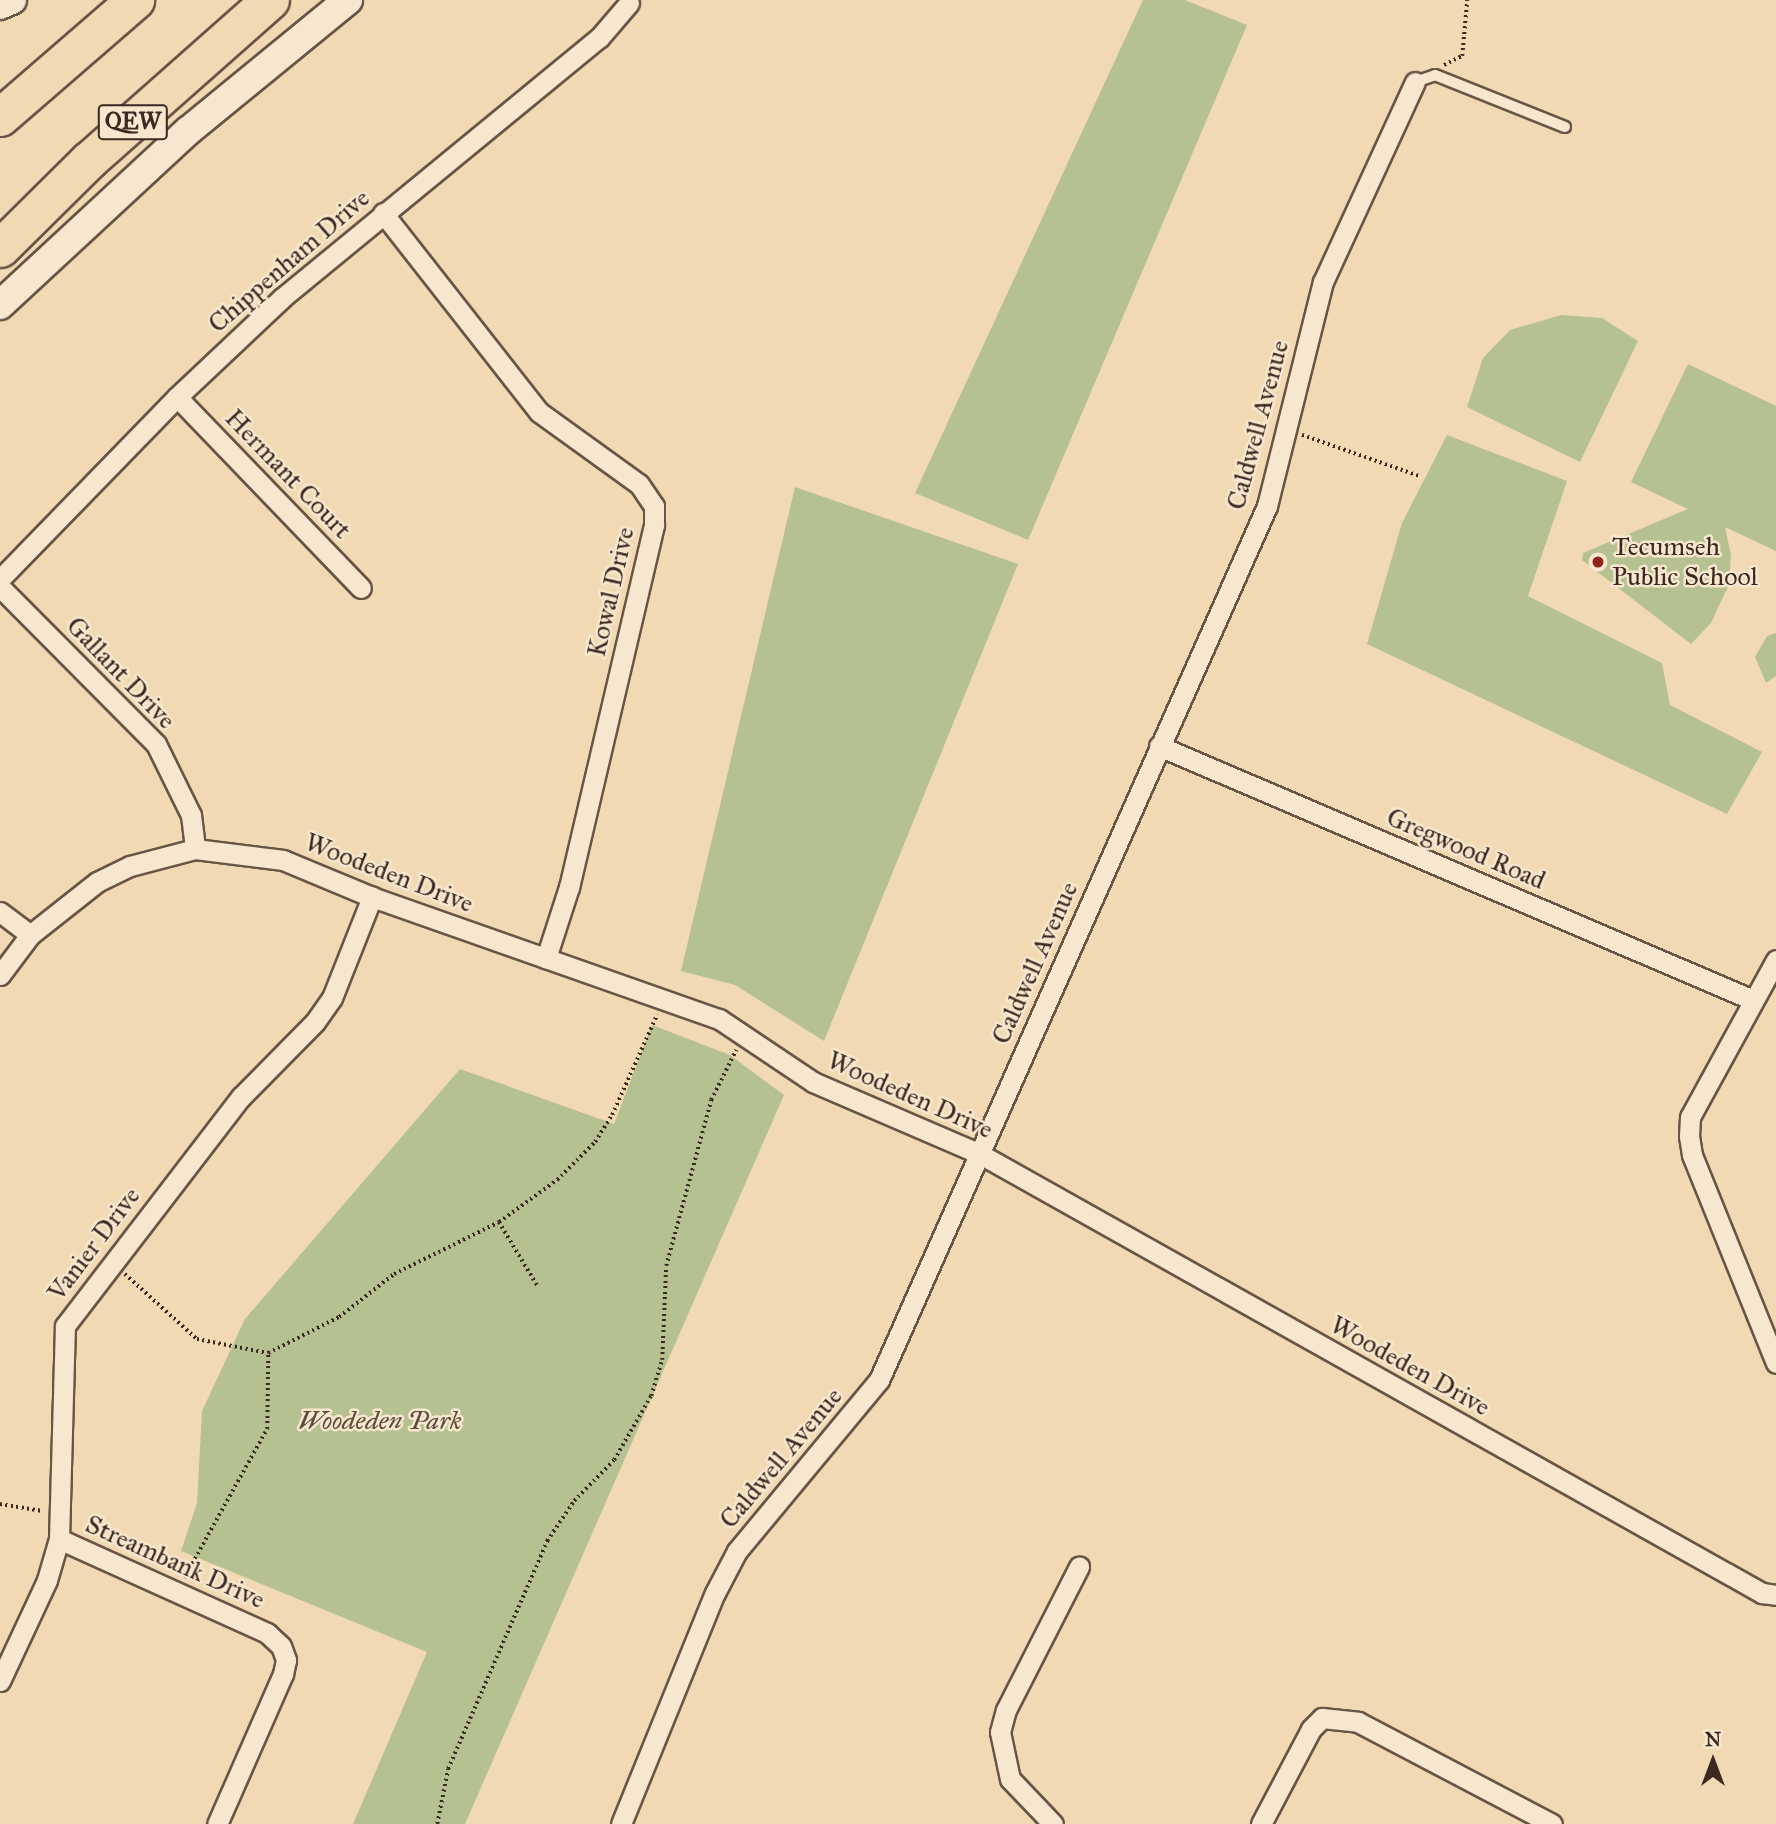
<!DOCTYPE html>
<style>
body{margin:0}
#map{position:relative;width:1776px;height:1824px;overflow:hidden;background:#f1dab3;font-family:"IM FELL Great Primer",serif}
div>[style]{position:absolute}
[style*='--x']{left:calc(var(--x)*1px);top:calc(var(--y)*1px);width:calc(var(--w)*1px);rotate:calc(var(--a)*1deg)}
.green>*{inset:0;background:#b5c190}
.path>*{height:3.5px;margin-top:-1.75px;transform-origin:0;background:repeating-linear-gradient(90deg,#3b2921 0 2px,transparent 0 5.5px)}
.roads{filter:drop-shadow(2px 0 #685546) drop-shadow(-2px 0 #685546) drop-shadow(0 2px #685546) drop-shadow(0 -2px #685546)}
.lane>*{height:10px;margin:-5px;padding:0 5px;transform-origin:5px;border-radius:5px;background:#f6e7ce}
.street>*{height:19px;margin:-9.5px;padding:0 9.5px;transform-origin:9.5px;border-radius:9.5px;background:#f6e7ce}
.secondary>*{height:28px;margin:-14px;padding:0 14px;transform-origin:14px;border-radius:14px;background:#f6e7ce}
.highway>*{height:37px;margin:-18.5px;padding:0 18.5px;transform-origin:18.5px;border-radius:18.5px;background:#f1dab3}
.dots>*{width:19px;height:19px;translate:-50% -50%;box-sizing:border-box;border:4px solid #f6e7ce;border-radius:50%}
span{translate:-50% -50%;white-space:nowrap;text-align:center;line-height:1.15;-webkit-text-stroke:5px #f6e7ce;paint-order:stroke}
.shield-label span{padding:2px 5px;background:#f6e7ce;border:2px solid;border-radius:5px;-webkit-text-stroke-width:0}
.shield-label{font-size:24px;color:#3b2921;font-weight:700}
.street-label{font-size:26px;color:#3b2921}
.poi-label{font-size:26px;color:#3b2921}
.left{translate:0 -50%;text-align:left}
.park-label{font-size:26px;color:#5a4f3d;font-style:italic}
.north{position:absolute;left:1678px;top:1726px;width:70px;height:70px;-webkit-text-stroke:5px #f6e7ce;paint-order:stroke;rotate:0deg;font-size:19px;font-weight:700;line-height:28px;text-align:center;color:#3b2921}
.north::after{content:'';display:block;margin:auto;width:24px;height:32px;background:#3b2921;clip-path:polygon(50% 0,100% 100%,50% 72%,0 100%)}
</style>
<div id="map">
<div class="green">
<i style="clip-path:polygon(1143px 0,1185px 0,1247px 25px,1028px 540px,915px 493px)"></i>
<i style="clip-path:polygon(1561px 315px,1602px 318px,1638px 341px,1580px 462px,1467px 407px,1483px 358px,1510px 330px)"></i>
<i style="clip-path:polygon(1688px 364px,1776px 406px,1776px 551px,1725px 527px,1731px 555px,1729px 584px,1711px 623px,1691px 644px,1582px 560px,1583px 553px,1688px 509px,1631px 482px)"></i>
<i style="clip-path:polygon(1447px 435px,1567px 481px,1528px 596px,1662px 663px,1670px 705px,1762px 752px,1727px 814px,1367px 644px,1402px 523px)"></i>
<i style="clip-path:polygon(795px 487px,1018px 564px,824px 1041px,735px 985px,681px 971px)"></i>
<i style="clip-path:polygon(1776px 633px,1776px 676px,1766px 683px,1755px 657px,1767px 636px)"></i>
<i style="clip-path:polygon(652px 1025px,730px 1055px,784px 1095px,465px 1824px,353px 1824px,427px 1652px,181px 1551px,197px 1503px,202px 1411px,245px 1319px,460px 1069px,614px 1124px)"></i>
</div>
<div class="path">
<i style="--x:1444;--y:65;--w:20;--a:-27"></i>
<i style="--x:1462;--y:56;--w:56;--a:-84.9"></i>
<i style="--x:1302;--y:435;--w:124;--a:19.3"></i>
<i style="--x:499;--y:1222;--w:74;--a:58.9"></i>
<i style="--x:125;--y:1274;--w:97;--a:42.1"></i>
<i style="--x:197;--y:1339;--w:72;--a:11.2"></i>
<i style="--x:268;--y:1353;--w:80;--a:-26.9"></i>
<i style="--x:339;--y:1317;--w:70;--a:-38"></i>
<i style="--x:394;--y:1274;--w:117;--a:-26.3"></i>
<i style="--x:499;--y:1222;--w:72;--a:-35.9"></i>
<i style="--x:557;--y:1180;--w:54;--a:-45"></i>
<i style="--x:595;--y:1142;--w:32;--a:-58"></i>
<i style="--x:612;--y:1115;--w:110;--a:-65.8"></i>
<i style="--x:0;--y:1504;--w:43;--a:9.5"></i>
<i style="--x:184;--y:1578;--w:171;--a:-60.9"></i>
<i style="--x:267;--y:1429;--w:76;--a:-89.2"></i>
<i style="--x:437;--y:1824;--w:56;--a:-78.7"></i>
<i style="--x:448;--y:1769;--w:249;--a:-66.5"></i>
<i style="--x:547;--y:1541;--w:48;--a:-56"></i>
<i style="--x:574;--y:1501;--w:57;--a:-45.7"></i>
<i style="--x:614;--y:1460;--w:74;--a:-60"></i>
<i style="--x:651;--y:1396;--w:38;--a:-73"></i>
<i style="--x:662;--y:1360;--w:94;--a:-87.6"></i>
<i style="--x:666;--y:1266;--w:172;--a:-74.8"></i>
<i style="--x:711;--y:1100;--w:56;--a:-63.4"></i>
</div>
<div class="roads">
<div class="lane">
<i style="--x:1415;--y:82;--w:21;--a:-19"></i>
<i style="--x:1435;--y:75;--w:140;--a:21.8"></i>
</div>
<div class="street">
<i style="--x:383;--y:213;--w:253;--a:51.9"></i>
<i style="--x:539;--y:412;--w:123;--a:35.8"></i>
<i style="--x:639;--y:484;--w:27;--a:56"></i>
<i style="--x:654;--y:506;--w:19;--a:90"></i>
<i style="--x:654;--y:525;--w:372;--a:103.2"></i>
<i style="--x:569;--y:887;--w:75;--a:107.9"></i>
<i style="--x:177;--y:397;--w:265;--a:46.1"></i>
<i style="--x:0;--y:579;--w:254;--a:-45.8"></i>
<i style="--x:177;--y:397;--w:144;--a:-43.3"></i>
<i style="--x:282;--y:298;--w:410;--a:-39.4"></i>
<i style="--x:599;--y:38;--w:46;--a:-49.4"></i>
<i style="--x:0;--y:587;--w:221;--a:45.2"></i>
<i style="--x:156;--y:744;--w:79;--a:63.8"></i>
<i style="--x:191;--y:815;--w:34;--a:83"></i>
<i style="--x:1159;--y:746;--w:646;--a:23.15"></i>
<i style="--x:0;--y:912;--w:38;--a:37"></i>
<i style="--x:1776;--y:960;--w:179;--a:118.7"></i>
<i style="--x:1690;--y:1117;--w:19;--a:93"></i>
<i style="--x:1689;--y:1136;--w:19;--a:81"></i>
<i style="--x:1692;--y:1155;--w:224;--a:68"></i>
<i style="--x:0;--y:975;--w:50;--a:-53.1"></i>
<i style="--x:30;--y:935;--w:85;--a:-38.3"></i>
<i style="--x:97;--y:882;--w:37;--a:-26"></i>
<i style="--x:130;--y:866;--w:67;--a:-14.7"></i>
<i style="--x:195;--y:849;--w:89;--a:7.1"></i>
<i style="--x:283;--y:860;--w:96;--a:22.6"></i>
<i style="--x:372;--y:897;--w:368;--a:19.4"></i>
<i style="--x:719;--y:1019;--w:113;--a:33.8"></i>
<i style="--x:813;--y:1082;--w:182;--a:23.3"></i>
<i style="--x:980;--y:1154;--w:897;--a:29.31"></i>
<i style="--x:1762;--y:1593;--w:14;--a:8"></i>
<i style="--x:59;--y:1539;--w:228;--a:24.3"></i>
<i style="--x:267;--y:1633;--w:19;--a:43"></i>
<i style="--x:281;--y:1646;--w:15;--a:70"></i>
<i style="--x:286;--y:1660;--w:14;--a:102"></i>
<i style="--x:283;--y:1674;--w:164;--a:113.7"></i>
<i style="--x:0;--y:1681;--w:111;--a:-65"></i>
<i style="--x:47;--y:1580;--w:43;--a:-73.7"></i>
<i style="--x:59;--y:1539;--w:213;--a:-88.4"></i>
<i style="--x:65;--y:1326;--w:289;--a:-52.5"></i>
<i style="--x:241;--y:1097;--w:105;--a:-45.4"></i>
<i style="--x:315;--y:1022;--w:29;--a:-55"></i>
<i style="--x:332;--y:998;--w:109;--a:-68.4"></i>
<i style="--x:621;--y:1824;--w:249;--a:-67.9"></i>
<i style="--x:715;--y:1593;--w:47;--a:-62.4"></i>
<i style="--x:737;--y:1551;--w:222;--a:-50.3"></i>
<i style="--x:879;--y:1380;--w:956;--a:-66.06"></i>
<i style="--x:1267;--y:506;--w:231;--a:-76"></i>
<i style="--x:1323;--y:282;--w:220;--a:-65.3"></i>
<i style="--x:1053;--y:1824;--w:62;--a:-133.7"></i>
<i style="--x:1010;--y:1779;--w:48;--a:-102"></i>
<i style="--x:1000;--y:1732;--w:23;--a:-75"></i>
<i style="--x:1006;--y:1710;--w:161;--a:-63"></i>
<i style="--x:1261;--y:1824;--w:107;--a:-62.2"></i>
<i style="--x:1311;--y:1729;--w:16;--a:-45"></i>
<i style="--x:1322;--y:1718;--w:36;--a:6"></i>
<i style="--x:1358;--y:1722;--w:219;--a:27.7"></i>
</div>
<div class="secondary">
<i style="--x:0;--y:5;--w:13;--a:-23"></i>
<i style="--x:0;--y:305;--w:256;--a:-42.8"></i>
<i style="--x:188;--y:131;--w:207;--a:-39.3"></i>
</div>
<div class="highway">
<i style="--x:0;--y:117;--w:179;--a:-40.9"></i>
<i style="--x:0;--y:248;--w:124;--a:-44.7"></i>
<i style="--x:88;--y:161;--w:243;--a:-41.5"></i>
</div>
</div>
<div class="dots">
<i style="left:1598px;top:562px;background:#8f2418"></i>
</div>
<div class="shield-label">
<span style="left:133px;top:122px">QEW</span>
</div>
<div class="street-label">
<span style="left:289px;top:261px;rotate:-41deg">Chippenham Drive</span>
<span style="left:1258px;top:425px;rotate:-75deg">Caldwell Avenue</span>
<span style="left:288px;top:474px;rotate:46deg">Hermant Court</span>
<span style="left:611px;top:592px;rotate:-77deg">Kowal Drive</span>
<span style="left:121px;top:673px;rotate:46deg">Gallant Drive</span>
<span style="left:1466px;top:849px;rotate:23deg">Gregwood Road</span>
<span style="left:389px;top:873px;rotate:21deg">Woodeden Drive</span>
<span style="left:1035px;top:963px;rotate:-66deg">Caldwell Avenue</span>
<span style="left:910px;top:1095px;rotate:24deg">Woodeden Drive</span>
<span style="left:94px;top:1244px;rotate:-53deg">Vanier Drive</span>
<span style="left:1410px;top:1366px;rotate:29deg">Woodeden Drive</span>
<span style="left:781px;top:1458px;rotate:-50deg">Caldwell Avenue</span>
<span style="left:175px;top:1562px;rotate:24deg">Streambank Drive</span>
</div>
<div class="poi-label">
<span class="left" style="left:1612px;top:562px">Tecumseh<br>Public School</span>
</div>
<div class="park-label">
<span style="left:380px;top:1421px">Woodeden Park</span>
</div>
<div class="north">N</div>
</div>
